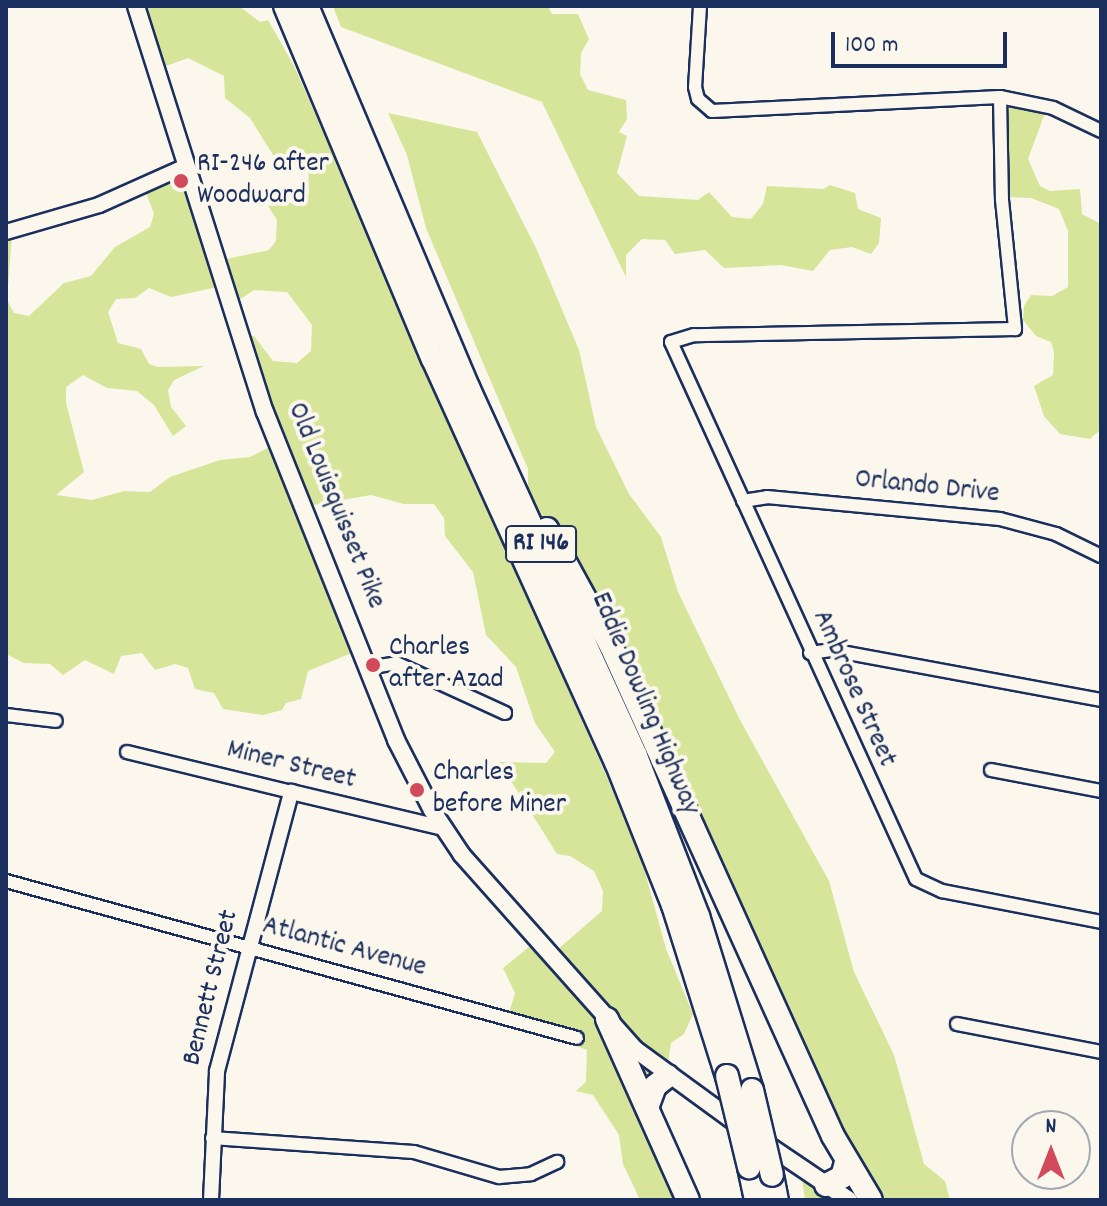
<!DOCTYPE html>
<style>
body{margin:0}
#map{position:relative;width:1107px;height:1206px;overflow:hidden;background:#fbf7ec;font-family:Dekko,sans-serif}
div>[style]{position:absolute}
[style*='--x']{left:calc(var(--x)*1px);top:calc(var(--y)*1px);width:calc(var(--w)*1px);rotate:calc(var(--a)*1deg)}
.green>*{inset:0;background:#d6e599}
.roads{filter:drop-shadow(2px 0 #1b2f5e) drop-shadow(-2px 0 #1b2f5e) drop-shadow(0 2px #1b2f5e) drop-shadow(0 -2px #1b2f5e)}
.minor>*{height:12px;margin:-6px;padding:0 6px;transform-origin:6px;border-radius:6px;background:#fbf7ec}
.tertiary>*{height:14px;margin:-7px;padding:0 7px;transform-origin:7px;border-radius:7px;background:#fbf7ec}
.secondary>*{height:16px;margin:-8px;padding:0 8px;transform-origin:8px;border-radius:8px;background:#fbf7ec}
.motorway>*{height:22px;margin:-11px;padding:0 11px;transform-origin:11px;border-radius:11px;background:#fbf7ec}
.bridges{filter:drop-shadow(2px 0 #1b2f5e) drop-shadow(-2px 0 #1b2f5e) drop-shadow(0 2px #1b2f5e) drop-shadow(0 -2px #1b2f5e)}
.motorway-bridge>*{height:22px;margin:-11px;padding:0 11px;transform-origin:11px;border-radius:11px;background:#fbf7ec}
.dots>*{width:22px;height:22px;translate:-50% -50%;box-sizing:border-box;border:4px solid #fbf7ec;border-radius:50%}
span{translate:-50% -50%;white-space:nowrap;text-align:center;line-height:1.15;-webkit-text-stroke:8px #fbf7ec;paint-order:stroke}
.shield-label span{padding:2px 6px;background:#fbf7ec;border:2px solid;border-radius:6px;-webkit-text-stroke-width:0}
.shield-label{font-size:26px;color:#1b2f5e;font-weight:700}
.poi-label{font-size:28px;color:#1b2f5e}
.left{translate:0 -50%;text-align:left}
.street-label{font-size:28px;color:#1b2f5e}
.frame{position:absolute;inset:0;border:8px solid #1b2f5e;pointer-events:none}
.north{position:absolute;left:1011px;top:1110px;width:80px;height:80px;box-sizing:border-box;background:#fbf7ec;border:2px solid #a1a7b3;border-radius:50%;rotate:0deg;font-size:22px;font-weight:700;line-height:32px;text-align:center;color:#1b2f5e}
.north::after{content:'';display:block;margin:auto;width:28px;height:36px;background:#d1495b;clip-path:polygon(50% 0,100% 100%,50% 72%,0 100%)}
.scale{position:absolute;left:831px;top:32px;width:176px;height:36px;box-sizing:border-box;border:4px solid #1b2f5e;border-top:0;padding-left:10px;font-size:24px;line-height:28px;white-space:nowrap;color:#1b2f5e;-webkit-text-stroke:6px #fbf7ec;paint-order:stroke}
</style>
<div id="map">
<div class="green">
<i style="clip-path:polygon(evenodd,137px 6px,239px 6px,260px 22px,268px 20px,294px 66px,639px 850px,666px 949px,693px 1014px,684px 1034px,671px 1043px,666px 1077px,648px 1080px,688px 1200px,640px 1200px,623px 1164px,619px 1135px,593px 1095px,576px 1091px,586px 1082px,587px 1050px,507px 1020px,515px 993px,503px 968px,534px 943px,549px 957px,602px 911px,603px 891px,594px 871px,570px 856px,557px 854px,499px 762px,546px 763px,555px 752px,535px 723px,516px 667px,486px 635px,473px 572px,445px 536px,444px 518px,434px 504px,404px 504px,371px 495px,302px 507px,359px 650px,308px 671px,301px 699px,286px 703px,282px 710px,263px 715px,223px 709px,214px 693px,195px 689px,188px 668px,175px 664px,155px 670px,142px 653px,121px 656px,114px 674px,85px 660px,63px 675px,50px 664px,24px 663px,6px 654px,6px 235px,12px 234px,7px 300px,14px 313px,29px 316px,64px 283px,91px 276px,115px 247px,150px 227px,154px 214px,145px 190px,182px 167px,217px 261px,269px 250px,276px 241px,277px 220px,268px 206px,296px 202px,309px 194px,308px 164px,273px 155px,250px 118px,225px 98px,224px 76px,188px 58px,158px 69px,137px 6px,222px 286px,230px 306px,254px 290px,287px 292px,312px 325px,311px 351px,297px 363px,273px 361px,254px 336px,240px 337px,275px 444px,250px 457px,220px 460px,170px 477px,150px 492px,124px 491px,92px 500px,56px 495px,84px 472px,66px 403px,66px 387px,83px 375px,107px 388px,137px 391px,154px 405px,173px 436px,186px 426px,171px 407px,168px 390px,174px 380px,204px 366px,158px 367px,149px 364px,141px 349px,118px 343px,108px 312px,116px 299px,135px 298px,149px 288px,171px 297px,222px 286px)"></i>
<i style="clip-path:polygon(333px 6px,548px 6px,552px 14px,578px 14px,589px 39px,581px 53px,580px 74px,588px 90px,626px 100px,627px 119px,619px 132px,627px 136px,617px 173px,639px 196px,698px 200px,709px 192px,732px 217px,751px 219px,763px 204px,767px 186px,824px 189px,830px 185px,855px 193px,858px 209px,881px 218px,879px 243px,871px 254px,852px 247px,830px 250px,813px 271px,781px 265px,724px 268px,705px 250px,675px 254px,665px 240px,642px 239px,626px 255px,626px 277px,542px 102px,341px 27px)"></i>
<i style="clip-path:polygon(1003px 104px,1046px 110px,1028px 159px,1040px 186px,1050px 191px,1080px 189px,1082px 214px,1101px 224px,1101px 429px,1090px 439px,1060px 434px,1044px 416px,1034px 386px,1053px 375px,1054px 352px,1051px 342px,1036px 336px,1023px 320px,1024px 306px,1031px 295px,1052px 296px,1068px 287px,1068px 231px,1059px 209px,1031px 198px,1004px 197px)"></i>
<i style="clip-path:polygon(388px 113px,477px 132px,536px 248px,579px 350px,596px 427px,629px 494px,661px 537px,678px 592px,740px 720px,829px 881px,854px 972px,894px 1055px,924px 1164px,945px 1181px,950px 1200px,805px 1200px,801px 1171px,836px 1187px,849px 1187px,850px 1180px,570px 569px,528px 492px,528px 469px,426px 228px,407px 155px)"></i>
</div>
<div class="roads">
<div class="minor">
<i style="--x:700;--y:6;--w:81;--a:93.5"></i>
<i style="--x:695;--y:87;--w:12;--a:76"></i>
<i style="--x:698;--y:99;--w:18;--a:41"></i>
<i style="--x:712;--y:111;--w:288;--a:-2.8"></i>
<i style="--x:1000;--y:97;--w:54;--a:11.7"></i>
<i style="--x:1053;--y:108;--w:53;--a:25.6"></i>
<i style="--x:1000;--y:97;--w:103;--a:88.9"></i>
<i style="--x:1002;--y:200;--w:130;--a:84.2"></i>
<i style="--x:1015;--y:329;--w:321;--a:178.9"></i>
<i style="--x:694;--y:335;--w:24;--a:163"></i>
<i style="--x:671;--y:342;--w:590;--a:65.48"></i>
<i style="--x:916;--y:879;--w:29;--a:25"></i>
<i style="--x:942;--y:891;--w:162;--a:11"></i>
<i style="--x:743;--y:501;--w:24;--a:-9"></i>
<i style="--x:767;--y:497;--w:234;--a:5.4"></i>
<i style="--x:1000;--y:519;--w:58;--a:15"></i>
<i style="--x:1056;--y:534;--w:50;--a:26.1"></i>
<i style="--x:810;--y:653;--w:21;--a:-8"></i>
<i style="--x:831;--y:650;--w:275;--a:10.5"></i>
<i style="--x:366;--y:668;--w:30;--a:-9"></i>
<i style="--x:396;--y:663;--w:120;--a:24.6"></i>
<i style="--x:6;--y:715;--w:50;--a:6.8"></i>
<i style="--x:127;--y:752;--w:169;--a:13.7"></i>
<i style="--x:991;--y:770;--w:112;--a:10.8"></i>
<i style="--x:6;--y:881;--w:592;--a:15.37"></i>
<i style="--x:957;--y:1024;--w:147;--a:11"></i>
<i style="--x:212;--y:1138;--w:202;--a:4"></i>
<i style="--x:414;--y:1152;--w:89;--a:16.4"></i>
<i style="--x:499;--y:1177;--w:32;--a:-5"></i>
<i style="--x:531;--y:1174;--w:29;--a:-25"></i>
</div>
<div class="tertiary">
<i style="--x:6;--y:232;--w:97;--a:-16.2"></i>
<i style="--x:99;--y:205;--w:95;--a:-24.1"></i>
<i style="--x:211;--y:1200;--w:129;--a:-87.3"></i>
<i style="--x:217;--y:1071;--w:289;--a:-75.1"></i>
<i style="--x:291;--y:792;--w:156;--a:13.3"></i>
</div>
<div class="secondary">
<i style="--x:136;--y:6;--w:426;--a:72.4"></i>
<i style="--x:265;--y:412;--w:353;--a:68.2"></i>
<i style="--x:396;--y:740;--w:79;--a:62.8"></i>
<i style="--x:432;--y:810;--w:54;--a:56.3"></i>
<i style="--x:462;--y:855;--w:261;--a:48.3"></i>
<i style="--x:636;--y:1050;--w:132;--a:36.1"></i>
<i style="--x:762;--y:1141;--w:105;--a:34.1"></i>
</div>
<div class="motorway">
<i style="--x:285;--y:6;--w:383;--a:67.3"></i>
<i style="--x:433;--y:359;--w:443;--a:65.6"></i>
<i style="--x:616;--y:762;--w:154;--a:68.3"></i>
<i style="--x:673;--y:905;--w:179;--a:72.5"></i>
<i style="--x:307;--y:6;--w:414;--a:67.1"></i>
<i style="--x:468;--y:387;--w:405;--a:65.5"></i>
<i style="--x:636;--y:756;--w:172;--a:68.8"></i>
<i style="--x:698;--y:916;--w:182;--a:72.8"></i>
<i style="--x:547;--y:529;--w:133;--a:61.3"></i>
<i style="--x:611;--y:646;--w:538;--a:65.63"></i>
<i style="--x:833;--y:1136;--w:74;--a:59.3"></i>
<i style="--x:607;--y:1019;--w:198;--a:65.9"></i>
<i style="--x:647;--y:1108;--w:23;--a:-70"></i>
<i style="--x:655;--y:1086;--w:16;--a:-38"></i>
<i style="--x:749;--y:1167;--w:34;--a:78"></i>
<i style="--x:772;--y:1175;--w:25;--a:79"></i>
<i style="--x:826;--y:1185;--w:18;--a:-27"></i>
<i style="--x:842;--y:1177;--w:16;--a:-75"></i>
</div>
</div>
<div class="bridges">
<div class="motorway-bridge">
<i style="--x:727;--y:1076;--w:94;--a:76.4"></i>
<i style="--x:752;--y:1090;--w:87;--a:76.8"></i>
</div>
</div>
<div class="dots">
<i style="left:181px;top:181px;background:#d1495b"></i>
<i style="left:373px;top:665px;background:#d1495b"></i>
<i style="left:417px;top:790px;background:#d1495b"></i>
</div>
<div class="shield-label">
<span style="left:541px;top:544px">RI 146</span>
</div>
<div class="poi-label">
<span class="left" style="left:197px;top:181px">RI-246 after<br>Woodward</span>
<span class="left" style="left:389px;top:665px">Charles<br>after Azad</span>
<span class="left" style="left:433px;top:790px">Charles<br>before Miner</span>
</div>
<div class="street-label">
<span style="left:927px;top:488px;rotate:6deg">Orlando Drive</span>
<span style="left:335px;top:506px;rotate:68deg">Old Louisquisset Pike</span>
<span style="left:853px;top:689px;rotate:66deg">Ambrose Street</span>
<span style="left:644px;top:704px;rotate:67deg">Eddie Dowling Highway</span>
<span style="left:291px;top:766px;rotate:14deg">Miner Street</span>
<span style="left:344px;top:948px;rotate:15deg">Atlantic Avenue</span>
<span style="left:212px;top:988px;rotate:-76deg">Bennett Street</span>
</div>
<div class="frame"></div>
<div class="north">N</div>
<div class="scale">100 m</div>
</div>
